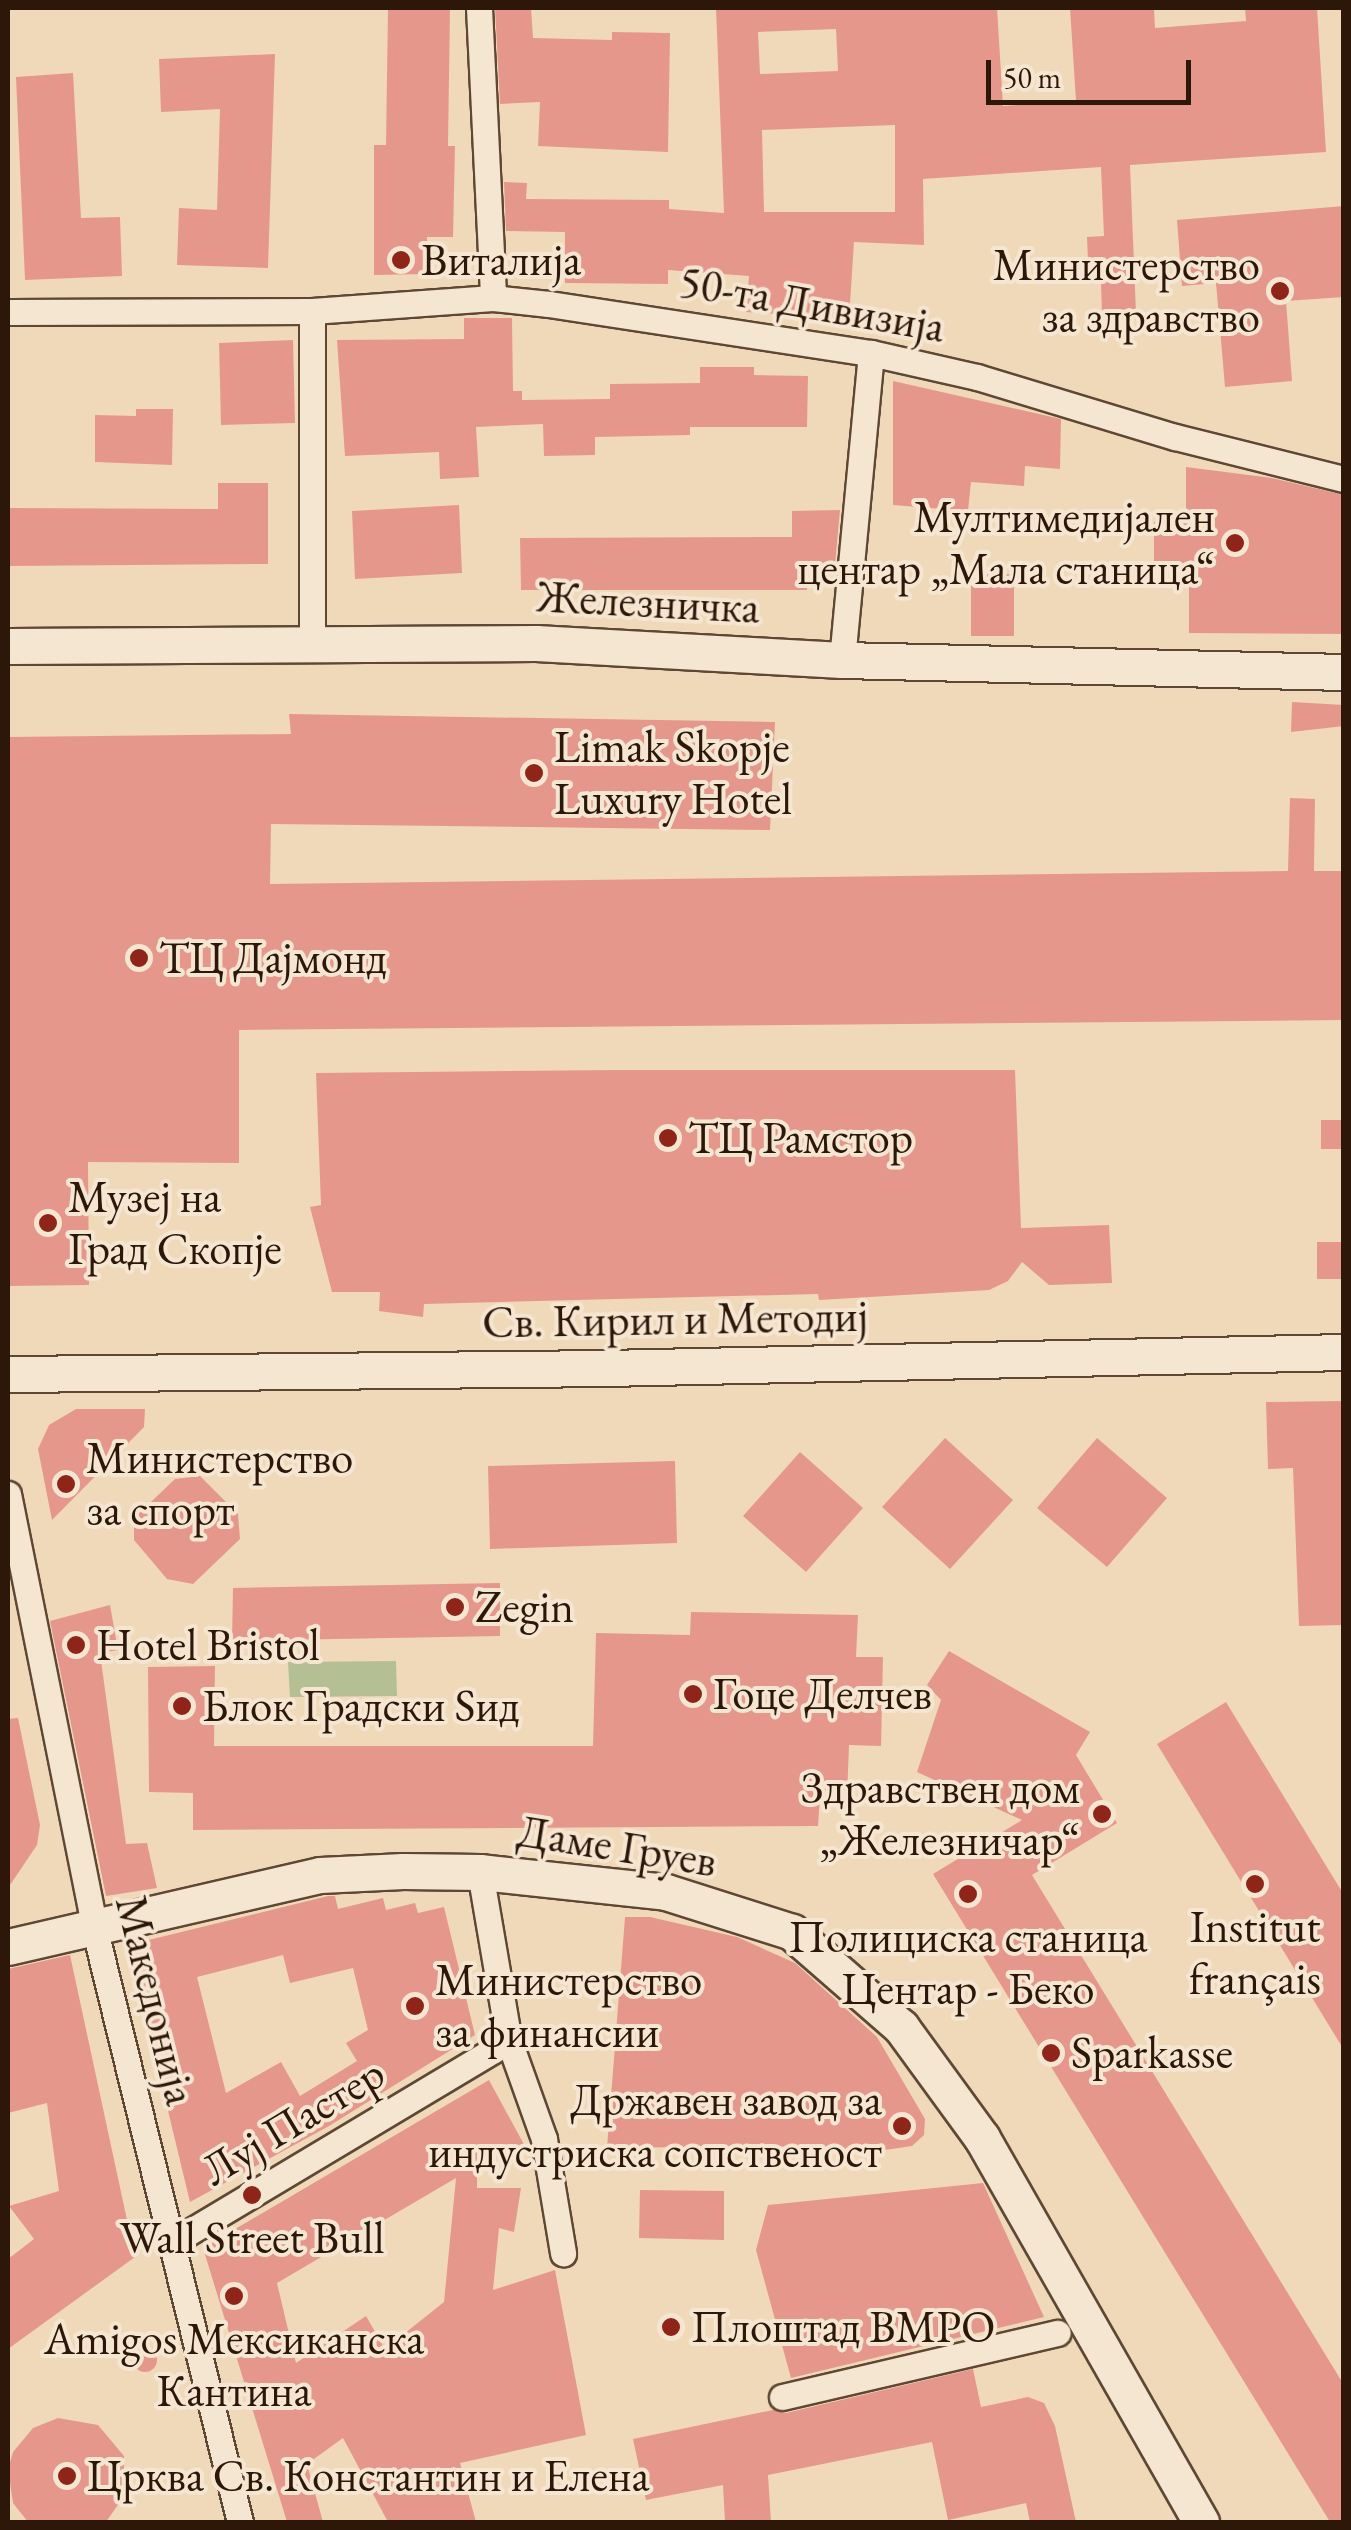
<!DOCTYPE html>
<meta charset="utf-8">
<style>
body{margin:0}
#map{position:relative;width:1351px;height:2530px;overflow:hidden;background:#f0d9b9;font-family:"EB Garamond",serif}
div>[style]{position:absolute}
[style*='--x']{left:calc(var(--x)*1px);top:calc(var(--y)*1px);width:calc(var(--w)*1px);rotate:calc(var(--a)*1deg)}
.green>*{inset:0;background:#b4c094}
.building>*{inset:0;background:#e6978b}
.round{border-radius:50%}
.roads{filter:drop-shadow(2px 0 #5e4834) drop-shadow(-2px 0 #5e4834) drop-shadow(0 2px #5e4834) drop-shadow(0 -2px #5e4834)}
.street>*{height:25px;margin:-12.5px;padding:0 12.5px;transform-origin:12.5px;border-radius:12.5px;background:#f5e6d2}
.secondary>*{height:35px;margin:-17.5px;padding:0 17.5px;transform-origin:17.5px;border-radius:17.5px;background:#f5e6d2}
.dots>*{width:28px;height:28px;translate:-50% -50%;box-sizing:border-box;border:5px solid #f5e6d2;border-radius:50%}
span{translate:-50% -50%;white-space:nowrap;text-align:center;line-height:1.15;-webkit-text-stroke:8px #f5e6d2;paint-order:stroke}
.poi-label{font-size:45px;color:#2d1708}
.left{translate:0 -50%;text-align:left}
.right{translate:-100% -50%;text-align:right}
.street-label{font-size:45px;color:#2d1708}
.frame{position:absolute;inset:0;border:10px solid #2d1708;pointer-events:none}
.scale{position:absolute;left:986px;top:60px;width:205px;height:45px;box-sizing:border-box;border:5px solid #2d1708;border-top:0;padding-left:12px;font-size:30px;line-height:35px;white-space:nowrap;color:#2d1708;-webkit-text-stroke:8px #f5e6d2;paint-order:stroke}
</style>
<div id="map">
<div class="green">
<i style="clip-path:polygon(396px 1661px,397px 1696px,290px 1697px,288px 1662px)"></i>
</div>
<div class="building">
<i style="clip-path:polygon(388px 8px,450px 8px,448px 146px,455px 146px,453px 237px,427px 237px,428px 274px,374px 275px,374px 145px,386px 145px)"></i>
<i style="clip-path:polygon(495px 8px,531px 8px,533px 38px,612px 40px,612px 32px,670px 33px,668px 152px,538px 146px,540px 102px,500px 104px)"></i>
<i style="clip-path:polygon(evenodd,716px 8px,997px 8px,1003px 106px,1076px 101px,1070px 8px,1154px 8px,1155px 28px,1246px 21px,1245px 8px,1317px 8px,1326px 152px,1130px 165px,1136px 313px,1102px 314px,1101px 283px,1089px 284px,1087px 237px,1104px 236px,1101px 167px,923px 179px,924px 245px,854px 242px,849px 319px,746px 312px,749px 276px,668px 270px,668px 284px,565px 283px,565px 232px,506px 231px,504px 182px,527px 183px,526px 199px,669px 200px,669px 209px,724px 213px,716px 8px,836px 29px,838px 71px,760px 74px,758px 32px,836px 29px,716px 8px,895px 125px,895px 212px,764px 212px,762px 130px,895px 125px)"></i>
<i style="clip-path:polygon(275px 54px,268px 268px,177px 265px,179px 208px,217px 210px,220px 109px,161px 112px,159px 59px)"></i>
<i style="clip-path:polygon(73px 73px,81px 218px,120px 217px,122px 276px,25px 280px,16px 77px)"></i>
<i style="clip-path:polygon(1344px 206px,1344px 297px,1286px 301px,1292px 381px,1225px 387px,1216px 283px,1182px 286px,1177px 220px)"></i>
<i style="clip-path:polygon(464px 318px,512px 318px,513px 391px,522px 391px,522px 400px,610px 399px,610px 384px,700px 383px,700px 367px,754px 367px,754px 375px,808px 376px,807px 427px,690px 427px,690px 435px,595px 437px,595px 455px,544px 456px,543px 424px,476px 427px,479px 477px,440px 479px,439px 452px,345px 456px,337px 340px,464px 339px)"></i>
<i style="clip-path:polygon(293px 340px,295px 423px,221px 425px,219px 343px)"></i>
<i style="clip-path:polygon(893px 381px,1061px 419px,1060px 469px,1025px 466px,1024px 486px,971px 482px,968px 511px,893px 505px)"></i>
<i style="clip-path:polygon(136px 409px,173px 409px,172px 465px,95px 462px,95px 415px,136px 416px)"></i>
<i style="clip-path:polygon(1186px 467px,1272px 478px,1344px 495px,1344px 634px,1189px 633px,1189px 564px,1154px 563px,1154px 522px,1186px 522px)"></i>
<i style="clip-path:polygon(218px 483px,268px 483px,268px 564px,8px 566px,8px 508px,218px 509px)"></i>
<i style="clip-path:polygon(459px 505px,462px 573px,355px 579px,352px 511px)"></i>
<i style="clip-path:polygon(840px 510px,835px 565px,807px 566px,807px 590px,521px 590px,520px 538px,792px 537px,792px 511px)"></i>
<i style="clip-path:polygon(1014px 574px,1014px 636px,971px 636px,971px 575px)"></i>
<i style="clip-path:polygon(1292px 702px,1344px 705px,1344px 726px,1291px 732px)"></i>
<i style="clip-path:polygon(289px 714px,775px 722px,770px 830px,271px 824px,270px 884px,1288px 871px,1290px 798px,1315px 799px,1314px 871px,1344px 871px,1344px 1020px,239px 1030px,239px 1163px,88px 1162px,89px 1285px,8px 1286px,8px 737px,291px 734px)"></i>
<i style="clip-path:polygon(617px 1070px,1015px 1070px,1021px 1228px,1109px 1225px,1112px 1283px,1049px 1285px,1022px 1262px,1008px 1281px,989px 1290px,819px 1300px,818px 1294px,424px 1304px,423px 1317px,379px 1311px,380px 1292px,332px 1292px,310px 1207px,321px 1205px,316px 1073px)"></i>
<i style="clip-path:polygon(1321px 1120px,1344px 1120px,1344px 1149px,1321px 1149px)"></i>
<i style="clip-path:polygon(1317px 1242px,1344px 1242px,1344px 1279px,1317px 1279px)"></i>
<i style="clip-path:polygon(1344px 1401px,1344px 1625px,1299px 1626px,1293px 1468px,1268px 1469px,1266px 1402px)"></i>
<i style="clip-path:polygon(145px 1409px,144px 1427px,52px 1520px,38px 1449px,49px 1425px,76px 1409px)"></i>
<i style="clip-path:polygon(945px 1438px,1013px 1500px,950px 1569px,882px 1507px)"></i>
<i style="clip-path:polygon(1097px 1438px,1167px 1498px,1107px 1567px,1037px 1508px)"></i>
<i style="clip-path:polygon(800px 1452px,863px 1508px,806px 1572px,743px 1516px)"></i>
<i style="clip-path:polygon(675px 1461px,677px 1543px,490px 1549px,488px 1466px)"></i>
<i style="clip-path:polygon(200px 1476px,238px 1514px,240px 1539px,193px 1584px,167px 1579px,134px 1540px,134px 1518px,175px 1479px)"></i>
<i style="clip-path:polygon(500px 1583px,500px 1636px,232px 1641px,233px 1588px)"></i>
<i style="clip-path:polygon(110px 1605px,118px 1650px,100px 1653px,126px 1844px,147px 1843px,157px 1888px,106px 1896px,50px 1621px)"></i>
<i style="clip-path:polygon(691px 1612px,858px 1615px,856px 1657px,883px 1657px,881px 1746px,849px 1745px,847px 1798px,820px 1796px,818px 1826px,193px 1830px,193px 1793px,149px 1792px,148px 1667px,215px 1666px,214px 1746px,593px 1746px,596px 1633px,690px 1635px)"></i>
<i style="clip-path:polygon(949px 1651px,1090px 1732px,1076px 1755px,1117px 1823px,1032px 1875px,1344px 2385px,1344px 2522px,1330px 2522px,933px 1874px,1022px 1820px,917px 1772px,941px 1700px,927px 1685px)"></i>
<i style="clip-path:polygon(1226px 1702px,1344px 1895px,1344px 2050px,1157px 1744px)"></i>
<i style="clip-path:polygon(18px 1718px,40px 1825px,37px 1845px,8px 1888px,8px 1719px)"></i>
<i style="clip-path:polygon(evenodd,328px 1896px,335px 1896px,338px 1909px,383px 1898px,386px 1910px,415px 1903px,418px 1913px,444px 1907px,475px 2035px,329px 2126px,190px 2202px,128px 1945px,328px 1896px,283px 1955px,290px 1983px,353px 1968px,368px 2030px,346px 2043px,357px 2061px,300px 2096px,281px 2062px,226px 2093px,197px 1977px,283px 1955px)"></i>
<i style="clip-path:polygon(625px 1917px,650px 1917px,737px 1937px,795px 1963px,877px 2037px,925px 2119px,924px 2135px,912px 2146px,885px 2150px,767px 2146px,607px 2148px)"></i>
<i style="clip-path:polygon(70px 1955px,135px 2257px,8px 2349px,8px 2259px,34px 2239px,9px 2206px,59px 2191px,47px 2103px,8px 2113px,8px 1969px)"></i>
<i style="clip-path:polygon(evenodd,489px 2080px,527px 2150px,477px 2150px,477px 2188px,521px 2188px,514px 2232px,499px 2228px,493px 2290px,555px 2270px,586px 2435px,460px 2463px,476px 2522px,388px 2522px,343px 2438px,307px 2464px,323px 2522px,287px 2522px,203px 2248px,489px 2080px,456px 2178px,444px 2302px,385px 2349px,366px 2316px,296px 2363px,277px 2283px,456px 2178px)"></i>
<i style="clip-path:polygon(983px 2183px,1044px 2317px,791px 2378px,756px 2250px,768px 2205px)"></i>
<i style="clip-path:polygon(640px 2190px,724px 2191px,724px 2240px,639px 2238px)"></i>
<i class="round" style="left:133px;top:2348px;width:24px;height:24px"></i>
<i style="clip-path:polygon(973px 2369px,981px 2407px,1028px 2397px,1044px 2403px,1055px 2426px,1076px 2522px,1030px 2522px,1026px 2503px,948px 2520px,932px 2442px,768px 2475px,771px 2522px,725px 2522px,723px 2485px,646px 2500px,633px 2439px,773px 2410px,786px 2413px)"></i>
<i style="clip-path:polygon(58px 2418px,98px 2425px,124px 2456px,124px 2496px,106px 2522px,28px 2522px,13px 2503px,8px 2469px,13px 2452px,33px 2428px)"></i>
</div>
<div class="roads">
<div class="street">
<i style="--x:479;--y:8;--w:290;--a:87.2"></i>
<i style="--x:8;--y:312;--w:304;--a:-0.2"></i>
<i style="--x:312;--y:311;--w:181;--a:-4.1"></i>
<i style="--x:493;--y:298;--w:56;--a:6.1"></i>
<i style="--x:549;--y:304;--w:326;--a:8.7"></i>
<i style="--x:871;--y:353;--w:109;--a:12.8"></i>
<i style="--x:977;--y:377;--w:207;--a:16.9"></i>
<i style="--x:1175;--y:437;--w:174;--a:14"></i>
<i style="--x:312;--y:642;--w:331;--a:-90"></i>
<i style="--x:842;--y:660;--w:308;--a:-84.6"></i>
<i style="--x:8;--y:1494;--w:454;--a:78.7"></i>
<i style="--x:97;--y:1939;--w:600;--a:76.22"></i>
<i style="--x:480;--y:1872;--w:171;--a:80.3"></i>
<i style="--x:509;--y:2041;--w:104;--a:70.3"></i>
<i style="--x:544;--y:2139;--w:116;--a:80.5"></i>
<i style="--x:171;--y:2243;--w:394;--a:-30.9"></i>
<i style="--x:782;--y:2397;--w:283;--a:-13.1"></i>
</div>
<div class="secondary">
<i style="--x:8;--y:646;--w:528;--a:-0.33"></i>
<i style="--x:536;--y:643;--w:306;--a:3.2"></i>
<i style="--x:842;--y:660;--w:502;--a:1.37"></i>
<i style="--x:8;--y:1374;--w:598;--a:-0.57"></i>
<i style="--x:606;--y:1368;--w:738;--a:-1.24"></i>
<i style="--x:8;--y:1947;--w:320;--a:-13"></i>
<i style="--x:320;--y:1875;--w:83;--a:-2.8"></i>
<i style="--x:403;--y:1871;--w:77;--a:0.7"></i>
<i style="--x:480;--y:1872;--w:187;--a:6.1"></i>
<i style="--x:666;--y:1892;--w:132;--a:17.6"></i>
<i style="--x:792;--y:1932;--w:145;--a:41.1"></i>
<i style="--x:901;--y:2027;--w:137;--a:53.9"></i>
<i style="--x:982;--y:2138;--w:442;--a:60.3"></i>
</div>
</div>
<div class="dots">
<i style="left:401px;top:260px;background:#8f2418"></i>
<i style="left:1280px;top:291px;background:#8f2418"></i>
<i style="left:1235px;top:543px;background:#8f2418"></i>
<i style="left:534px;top:773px;background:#8f2418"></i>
<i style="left:139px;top:958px;background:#8f2418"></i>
<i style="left:668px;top:1138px;background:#8f2418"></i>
<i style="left:48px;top:1223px;background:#8f2418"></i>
<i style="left:66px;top:1484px;background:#8f2418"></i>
<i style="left:455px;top:1607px;background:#8f2418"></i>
<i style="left:76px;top:1645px;background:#8f2418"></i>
<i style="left:693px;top:1694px;background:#8f2418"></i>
<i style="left:182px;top:1706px;background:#8f2418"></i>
<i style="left:1102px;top:1814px;background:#8f2418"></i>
<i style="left:1255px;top:1884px;background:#8f2418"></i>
<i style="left:968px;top:1894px;background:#8f2418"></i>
<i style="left:415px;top:2006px;background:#8f2418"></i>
<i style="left:1051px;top:2053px;background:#8f2418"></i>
<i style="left:902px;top:2126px;background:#8f2418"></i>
<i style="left:252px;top:2195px;background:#8f2418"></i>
<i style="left:234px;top:2296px;background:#8f2418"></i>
<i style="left:671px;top:2327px;background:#8f2418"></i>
<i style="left:67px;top:2476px;background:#8f2418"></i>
</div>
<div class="poi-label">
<span class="left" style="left:421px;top:260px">Виталија</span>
<span class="right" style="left:1260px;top:291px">Министерство<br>за здравство</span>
<span class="right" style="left:1215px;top:543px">Мултимедијален<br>центар „Мала станица“</span>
<span class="left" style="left:554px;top:773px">Limak Skopje<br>Luxury Hotel</span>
<span class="left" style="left:159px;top:958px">ТЦ Дајмонд</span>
<span class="left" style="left:688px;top:1138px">ТЦ Рамстор</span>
<span class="left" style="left:68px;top:1223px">Музеј на<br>Град Скопје</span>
<span class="left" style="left:86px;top:1484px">Министерство<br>за спорт</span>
<span class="left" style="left:475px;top:1607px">Zegin</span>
<span class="left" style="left:96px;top:1645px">Hotel Bristol</span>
<span class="left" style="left:713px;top:1694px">Гоце Делчев</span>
<span class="left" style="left:202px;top:1706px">Блок Градски Sид</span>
<span class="right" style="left:1080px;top:1814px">Здравствен дом<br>„Железничар“</span>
<span style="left:1255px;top:1953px">Institut<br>français</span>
<span style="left:968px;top:1963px">Полициска станица<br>Центар - Беко</span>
<span class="left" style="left:435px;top:2006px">Министерство<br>за финансии</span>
<span class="left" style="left:1071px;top:2053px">Sparkasse</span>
<span class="right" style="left:882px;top:2126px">Државен завод за<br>индустриска сопственост</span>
<span style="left:252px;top:2238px">Wall Street Bull</span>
<span class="left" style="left:691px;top:2327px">Плоштад ВМРО</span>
<span style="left:234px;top:2365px">Amigos Мексиканска<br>Кантина</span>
<span class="left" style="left:87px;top:2476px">Црква Св. Константин и Елена</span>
</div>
<div class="street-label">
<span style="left:812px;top:304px;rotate:10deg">50-та Дивизија</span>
<span style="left:648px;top:602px;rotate:3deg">Железничка</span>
<span style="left:675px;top:1319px;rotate:-1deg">Св. Кирил и Методиј</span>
<span style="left:617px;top:1846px;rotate:9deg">Даме Груев</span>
<span style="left:156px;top:2000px;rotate:76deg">Македонија</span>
<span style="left:293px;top:2121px;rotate:-31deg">Луј Пастер</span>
</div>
<div class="frame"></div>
<div class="scale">50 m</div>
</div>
